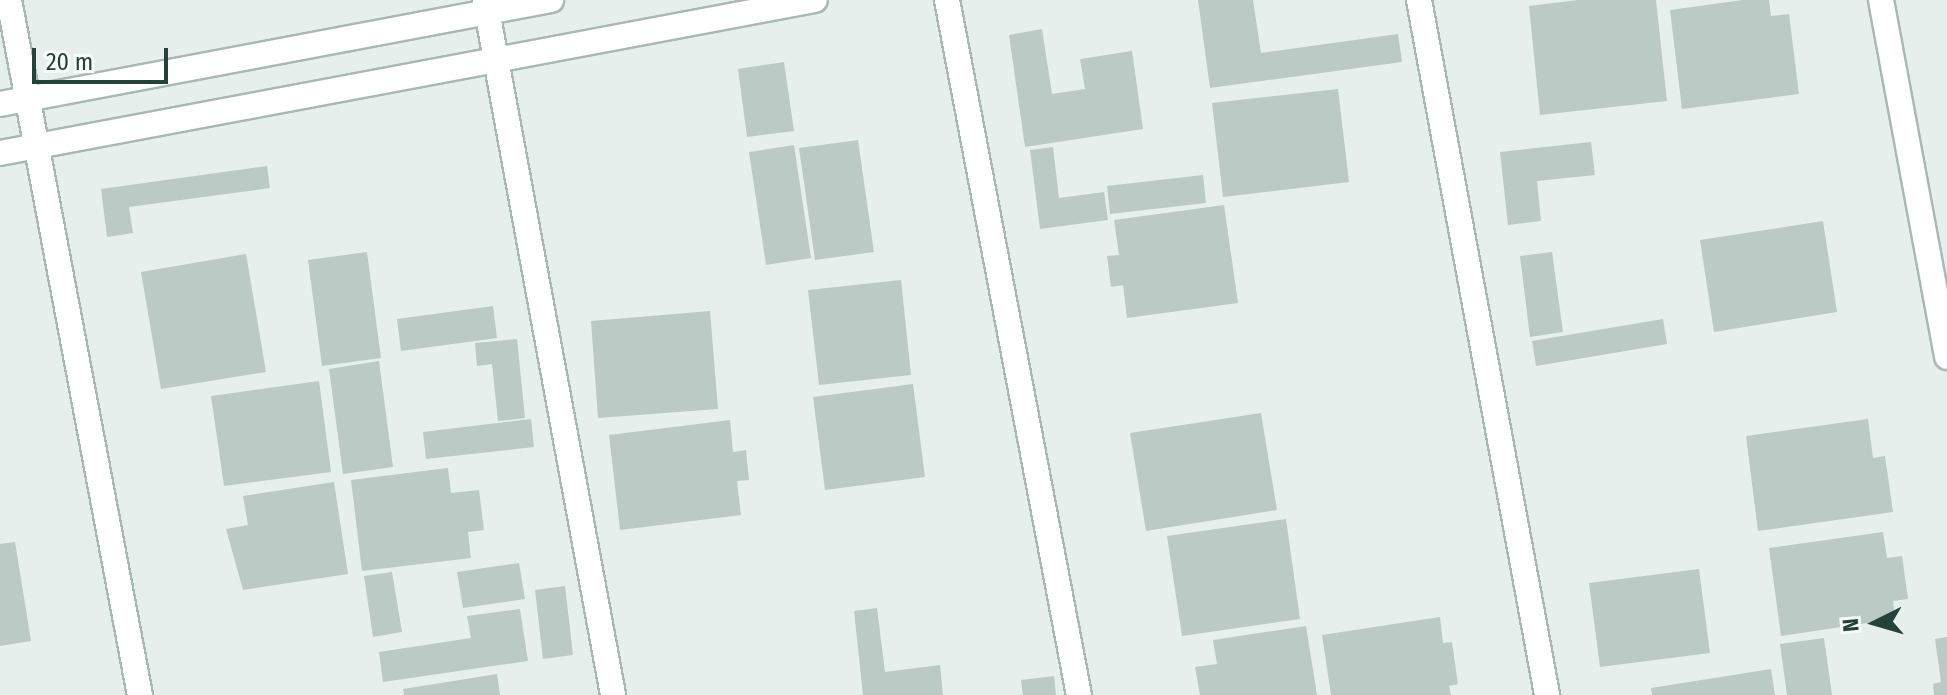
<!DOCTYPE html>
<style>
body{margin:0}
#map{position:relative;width:1947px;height:695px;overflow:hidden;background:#e6efeb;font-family:"Fira Sans Condensed",sans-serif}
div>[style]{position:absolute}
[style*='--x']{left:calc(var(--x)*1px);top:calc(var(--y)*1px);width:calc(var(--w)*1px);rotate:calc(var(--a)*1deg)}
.building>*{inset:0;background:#bbcac4}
.roads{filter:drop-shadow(2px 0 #a8b8b2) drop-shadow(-2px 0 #a8b8b2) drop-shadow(0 2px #a8b8b2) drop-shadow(0 -2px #a8b8b2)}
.minor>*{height:24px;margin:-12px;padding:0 12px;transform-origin:12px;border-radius:12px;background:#fff}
.secondary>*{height:24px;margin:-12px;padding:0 12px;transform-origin:12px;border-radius:12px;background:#fff}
span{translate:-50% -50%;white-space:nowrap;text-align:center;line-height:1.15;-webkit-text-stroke:6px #f7fbf9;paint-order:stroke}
.north{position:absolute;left:1835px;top:583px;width:80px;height:80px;-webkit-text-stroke:6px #f7fbf9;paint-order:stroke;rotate:265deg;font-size:22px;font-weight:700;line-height:32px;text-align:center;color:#24423a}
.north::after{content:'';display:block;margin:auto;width:28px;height:36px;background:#24423a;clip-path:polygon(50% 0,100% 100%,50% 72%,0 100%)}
.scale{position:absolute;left:32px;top:48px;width:136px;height:36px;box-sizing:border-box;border:4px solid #24423a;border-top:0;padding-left:10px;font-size:24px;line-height:28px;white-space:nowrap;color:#24423a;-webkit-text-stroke:6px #f7fbf9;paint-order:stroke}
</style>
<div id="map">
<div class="building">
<i style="clip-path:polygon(1198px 0,1253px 0,1261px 53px,1398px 34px,1402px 62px,1210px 88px)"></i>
<i style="clip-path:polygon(1578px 0,1656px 0,1667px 101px,1540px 115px,1529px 6px)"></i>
<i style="clip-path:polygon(1743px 0,1769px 0,1771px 16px,1789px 14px,1799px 94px,1682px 109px,1670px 10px)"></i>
<i style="clip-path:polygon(1042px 29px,1052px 94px,1085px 89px,1080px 59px,1132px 51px,1143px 129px,1025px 147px,1009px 35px)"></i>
<i style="clip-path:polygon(784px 62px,794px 131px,747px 137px,738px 69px)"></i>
<i style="clip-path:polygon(1338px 89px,1349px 182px,1223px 197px,1212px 103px)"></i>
<i style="clip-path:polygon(858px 140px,874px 252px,815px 260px,799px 148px)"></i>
<i style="clip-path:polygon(1591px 142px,1595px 175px,1537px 181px,1541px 221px,1508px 225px,1500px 152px)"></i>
<i style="clip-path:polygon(794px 145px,811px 258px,766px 265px,749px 152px)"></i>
<i style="clip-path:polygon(1053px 147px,1059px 198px,1104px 192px,1108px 220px,1040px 229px,1030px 150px)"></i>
<i style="clip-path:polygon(267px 166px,270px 188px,129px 207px,133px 233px,107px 237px,101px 189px)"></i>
<i style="clip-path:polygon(1203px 175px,1206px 203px,1110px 214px,1107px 186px)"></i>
<i style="clip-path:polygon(1224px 205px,1238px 303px,1127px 318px,1123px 285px,1111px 287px,1107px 256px,1119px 255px,1114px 220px)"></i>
<i style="clip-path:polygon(1823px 221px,1837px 312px,1714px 332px,1700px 240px)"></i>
<i style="clip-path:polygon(367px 252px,381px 358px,322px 366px,308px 260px)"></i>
<i style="clip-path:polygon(1552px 252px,1563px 332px,1530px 337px,1520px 256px)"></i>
<i style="clip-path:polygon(246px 254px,266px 372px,161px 389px,141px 272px)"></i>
<i style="clip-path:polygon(901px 280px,911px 375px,819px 385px,808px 290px)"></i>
<i style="clip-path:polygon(493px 306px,497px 338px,401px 351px,397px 319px)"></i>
<i style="clip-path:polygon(710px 311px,718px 409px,598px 418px,591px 321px)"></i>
<i style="clip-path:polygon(1663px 319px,1667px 344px,1536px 366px,1532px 341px)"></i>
<i style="clip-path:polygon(517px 339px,525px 418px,498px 421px,492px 364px,477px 366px,475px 343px)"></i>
<i style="clip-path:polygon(379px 361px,393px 467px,343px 474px,329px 369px)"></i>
<i style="clip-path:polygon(319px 381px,331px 472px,224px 486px,211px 396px)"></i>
<i style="clip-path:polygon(913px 384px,925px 477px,825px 490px,813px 397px)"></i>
<i style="clip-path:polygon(1261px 413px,1277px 510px,1146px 531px,1130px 433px)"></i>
<i style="clip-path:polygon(531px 419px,534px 447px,426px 459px,423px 432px)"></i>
<i style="clip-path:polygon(1868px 419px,1873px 458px,1885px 456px,1893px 512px,1758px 531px,1746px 436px)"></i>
<i style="clip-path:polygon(730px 420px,733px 452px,746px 450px,749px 480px,737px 481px,741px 515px,620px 530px,609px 435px)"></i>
<i style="clip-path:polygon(448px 468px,451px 493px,479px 490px,484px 530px,468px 532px,471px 558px,362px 571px,351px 480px)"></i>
<i style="clip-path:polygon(334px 482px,348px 574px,243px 590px,226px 529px,248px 525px,243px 496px)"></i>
<i style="clip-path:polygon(1286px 519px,1300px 619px,1182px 636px,1167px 536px)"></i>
<i style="clip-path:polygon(1883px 532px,1887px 558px,1902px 556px,1908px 599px,1893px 601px,1895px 619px,1781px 636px,1769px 548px)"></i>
<i style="clip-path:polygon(15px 542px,31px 641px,0 646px,0 544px)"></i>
<i style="clip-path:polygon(519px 563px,525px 599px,463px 608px,457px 572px)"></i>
<i style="clip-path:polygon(1699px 569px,1710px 653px,1600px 667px,1589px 583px)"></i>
<i style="clip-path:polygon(392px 572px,402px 632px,373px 637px,364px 576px)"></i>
<i style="clip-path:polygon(565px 586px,573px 655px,543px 659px,535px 590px)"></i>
<i style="clip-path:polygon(877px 608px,885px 672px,940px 665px,943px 695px,863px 695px,854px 611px)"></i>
<i style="clip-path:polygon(520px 609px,528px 661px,383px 682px,379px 652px,471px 638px,467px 616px)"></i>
<i style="clip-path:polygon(1440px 617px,1443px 643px,1452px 642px,1458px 684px,1449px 686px,1451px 695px,1331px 695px,1322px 635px)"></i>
<i style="clip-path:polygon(1306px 626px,1317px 695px,1200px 695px,1195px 667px,1217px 664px,1213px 640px)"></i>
<i style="clip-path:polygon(1947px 637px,1947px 695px,1934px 695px,1933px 684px,1941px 682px,1935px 639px)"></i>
<i style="clip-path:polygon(1824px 638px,1832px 695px,1787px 695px,1780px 644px)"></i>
<i style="clip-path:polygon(1771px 669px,1775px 695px,1652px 695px,1651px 688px)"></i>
<i style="clip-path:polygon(497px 674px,500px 695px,404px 695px,403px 689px)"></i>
<i style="clip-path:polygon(1054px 676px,1056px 695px,1023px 695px,1021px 680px)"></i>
</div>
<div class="roads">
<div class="minor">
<i style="--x:9;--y:0;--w:707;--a:79.33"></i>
<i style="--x:485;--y:0;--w:707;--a:79.56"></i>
<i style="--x:947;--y:0;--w:707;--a:79.25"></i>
<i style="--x:1419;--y:0;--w:707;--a:79.56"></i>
<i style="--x:1881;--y:0;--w:363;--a:79.5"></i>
</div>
<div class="secondary">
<i style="--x:0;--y:104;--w:561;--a:-10.69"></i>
<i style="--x:0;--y:153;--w:829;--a:-10.63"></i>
</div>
</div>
<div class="north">N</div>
<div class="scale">20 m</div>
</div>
